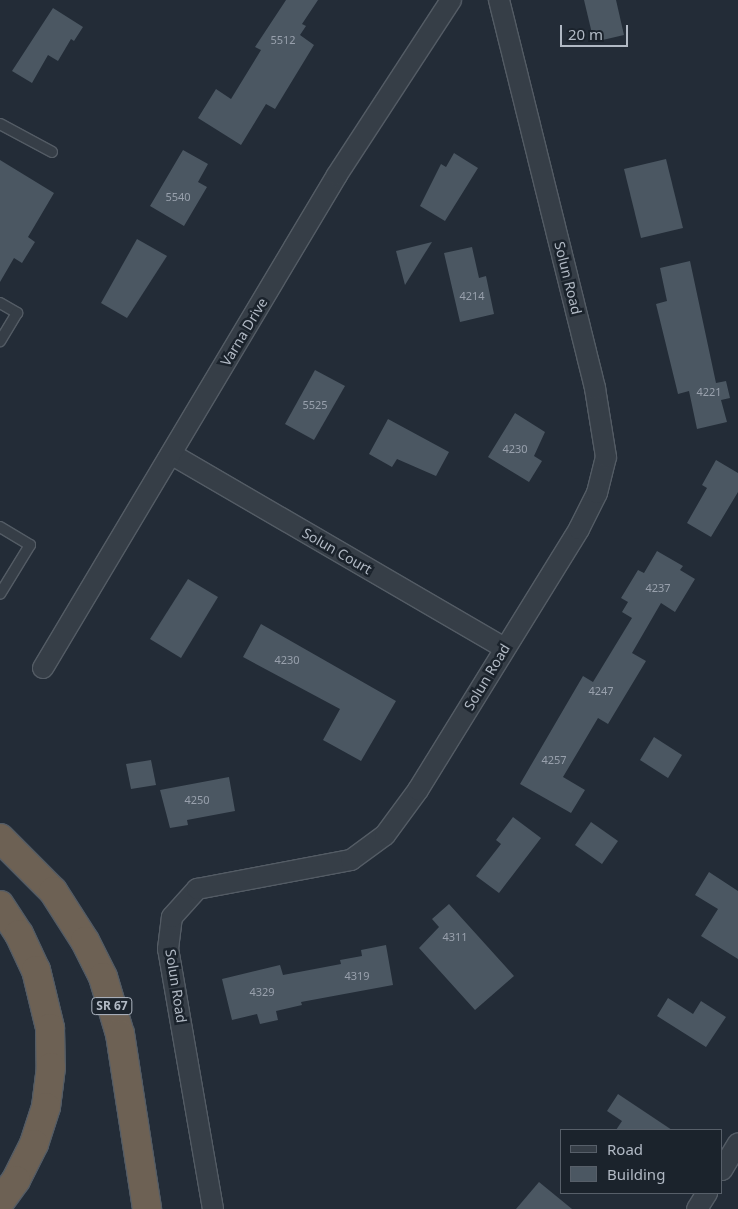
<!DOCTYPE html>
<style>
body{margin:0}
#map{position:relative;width:738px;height:1209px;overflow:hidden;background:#232c37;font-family:"Noto Sans",sans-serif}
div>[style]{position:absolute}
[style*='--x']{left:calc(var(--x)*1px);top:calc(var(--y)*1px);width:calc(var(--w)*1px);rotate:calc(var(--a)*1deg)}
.building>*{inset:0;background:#4b5762}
.roads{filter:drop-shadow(1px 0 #545c65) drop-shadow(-1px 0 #545c65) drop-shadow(0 1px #545c65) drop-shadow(0 -1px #545c65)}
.service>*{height:10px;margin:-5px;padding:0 5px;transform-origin:5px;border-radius:5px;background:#363e47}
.minor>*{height:20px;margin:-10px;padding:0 10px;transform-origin:10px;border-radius:10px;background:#363e47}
.motorway>*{height:28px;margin:-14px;padding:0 14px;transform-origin:14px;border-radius:14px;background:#6d6154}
span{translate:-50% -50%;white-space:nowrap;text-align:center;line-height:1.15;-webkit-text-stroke:5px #1b232c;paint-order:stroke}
.number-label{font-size:11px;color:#98a0ac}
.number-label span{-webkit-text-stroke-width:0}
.shield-label span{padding:1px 4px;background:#1b232c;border:1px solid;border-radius:4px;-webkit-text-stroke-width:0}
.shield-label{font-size:12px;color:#b1b9c4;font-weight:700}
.street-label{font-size:14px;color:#b1b9c4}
.legend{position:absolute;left:560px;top:1129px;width:162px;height:65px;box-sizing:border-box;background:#1b232c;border:1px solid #575f69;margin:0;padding:6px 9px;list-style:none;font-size:15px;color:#b1b9c4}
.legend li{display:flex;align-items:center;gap:10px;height:25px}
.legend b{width:25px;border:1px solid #575f69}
.scale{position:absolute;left:560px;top:25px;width:68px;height:22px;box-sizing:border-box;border:2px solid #b1b9c4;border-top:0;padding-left:6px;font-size:15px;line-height:18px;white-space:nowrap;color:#b1b9c4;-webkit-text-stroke:4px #1b232c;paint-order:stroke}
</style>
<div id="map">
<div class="building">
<i style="clip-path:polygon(286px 0,318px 0,302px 24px,306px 26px,300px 35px,314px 45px,275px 109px,266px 104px,241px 145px,198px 118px,216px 89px,231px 99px,261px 50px,255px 47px)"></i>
<i style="clip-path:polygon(584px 0,616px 0,624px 35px,594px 42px)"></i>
<i style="clip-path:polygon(53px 8px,83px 27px,74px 41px,71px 39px,58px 61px,48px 55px,32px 83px,12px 71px)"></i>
<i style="clip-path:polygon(183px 150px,208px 164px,198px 182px,207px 187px,184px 226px,150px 206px)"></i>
<i style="clip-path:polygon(454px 153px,478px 168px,445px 221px,420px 206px,441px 164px,446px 167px)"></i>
<i style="clip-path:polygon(666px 159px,683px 228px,641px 238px,624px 169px)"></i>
<i style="clip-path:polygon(0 160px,54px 193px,28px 237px,35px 242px,22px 263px,14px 258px,0 282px)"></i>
<i style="clip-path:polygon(137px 239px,167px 256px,127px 318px,101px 303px)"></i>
<i style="clip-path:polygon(432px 242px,405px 285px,396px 251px)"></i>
<i style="clip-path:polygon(472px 247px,479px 278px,486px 276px,494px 314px,460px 322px,444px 253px)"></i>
<i style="clip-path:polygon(690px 261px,716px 383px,726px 381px,730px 398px,721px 400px,727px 422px,697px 429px,689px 391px,678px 394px,656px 304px,667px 301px,660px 268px)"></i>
<i style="clip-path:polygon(315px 370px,345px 386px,314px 440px,285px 424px)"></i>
<i style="clip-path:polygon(515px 413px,545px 432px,534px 456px,542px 461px,529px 482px,488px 457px)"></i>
<i style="clip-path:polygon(388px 419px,449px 452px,436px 476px,397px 459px,392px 467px,369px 454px)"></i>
<i style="clip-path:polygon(716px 460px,738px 473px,738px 492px,711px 537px,687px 523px,707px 488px,702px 485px)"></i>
<i style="clip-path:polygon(657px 551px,683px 566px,680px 570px,695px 579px,675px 612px,661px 603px,632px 653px,646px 661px,608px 724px,598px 718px,563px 777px,585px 790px,571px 813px,520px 784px,583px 676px,593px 682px,632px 618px,622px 612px,628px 602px,621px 598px,638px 570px,644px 573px)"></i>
<i style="clip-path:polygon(188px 579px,218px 597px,181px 658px,150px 639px)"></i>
<i style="clip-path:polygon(261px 624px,396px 701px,361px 761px,323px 740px,340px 709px,243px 657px)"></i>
<i style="clip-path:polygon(654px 737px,682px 755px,668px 778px,640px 760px)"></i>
<i style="clip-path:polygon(151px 760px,156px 785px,131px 789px,126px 764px)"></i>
<i style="clip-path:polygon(229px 777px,235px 811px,187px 820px,188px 825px,170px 828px,160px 790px)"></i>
<i style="clip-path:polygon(513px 817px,541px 838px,499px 893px,476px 876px,501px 844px,496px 840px)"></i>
<i style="clip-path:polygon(591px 822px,618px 841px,602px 864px,575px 845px)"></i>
<i style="clip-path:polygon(709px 872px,738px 891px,738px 959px,701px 936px,718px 909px,695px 895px)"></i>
<i style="clip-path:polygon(449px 904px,514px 976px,475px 1010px,419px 948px,439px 927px,432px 919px)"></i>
<i style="clip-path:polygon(386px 945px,393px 985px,301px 1002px,302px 1005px,276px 1011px,278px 1020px,260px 1024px,257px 1014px,232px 1020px,222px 979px,280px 965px,283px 975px,341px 964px,340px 960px,362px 956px,361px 950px)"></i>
<i style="clip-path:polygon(668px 998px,693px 1014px,701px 1001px,726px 1017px,706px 1047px,657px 1016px)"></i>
<i style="clip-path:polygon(618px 1094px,672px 1130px,616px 1130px,622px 1121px,607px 1111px)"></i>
<i style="clip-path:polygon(539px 1182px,572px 1209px,516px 1209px)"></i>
</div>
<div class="roads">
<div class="service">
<i style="--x:0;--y:124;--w:59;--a:28.3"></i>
<i style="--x:0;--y:303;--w:20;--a:30"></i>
<i style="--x:17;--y:313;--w:33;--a:121"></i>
<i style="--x:0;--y:527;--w:35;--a:31"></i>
<i style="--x:30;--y:545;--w:57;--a:121.5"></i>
</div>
<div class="minor">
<i style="--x:171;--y:454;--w:385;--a:30.2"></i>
<i style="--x:43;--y:668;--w:574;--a:-59.19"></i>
<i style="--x:337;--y:175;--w:209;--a:-56.9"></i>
<i style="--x:722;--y:1170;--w:31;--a:-59"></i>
<i style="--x:213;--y:1209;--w:264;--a:-99.8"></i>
<i style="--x:168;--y:949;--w:32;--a:-83"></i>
<i style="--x:172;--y:917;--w:38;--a:-48"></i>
<i style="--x:197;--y:889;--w:157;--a:-10.7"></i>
<i style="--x:351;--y:860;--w:42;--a:-36.3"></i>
<i style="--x:385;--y:835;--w:56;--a:-53.7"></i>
<i style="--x:418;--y:790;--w:307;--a:-58.3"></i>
<i style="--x:579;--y:529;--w:40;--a:-63.4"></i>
<i style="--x:597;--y:493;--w:37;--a:-76"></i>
<i style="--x:606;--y:457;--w:70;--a:-99.1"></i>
<i style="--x:595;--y:388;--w:400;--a:-103.9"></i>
<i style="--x:697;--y:1209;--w:19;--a:-58"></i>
</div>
<div class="motorway">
<i style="--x:0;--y:838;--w:75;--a:45"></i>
<i style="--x:53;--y:891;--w:59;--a:57.4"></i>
<i style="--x:85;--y:941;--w:40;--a:63.4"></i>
<i style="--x:103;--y:977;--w:59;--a:73.4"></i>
<i style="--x:120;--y:1034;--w:177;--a:81.2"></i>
<i style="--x:0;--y:905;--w:35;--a:57"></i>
<i style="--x:19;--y:934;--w:40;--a:65"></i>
<i style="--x:36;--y:970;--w:60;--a:76.4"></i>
<i style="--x:50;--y:1028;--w:39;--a:89"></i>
<i style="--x:51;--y:1067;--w:40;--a:97.1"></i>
<i style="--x:46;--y:1107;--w:39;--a:108"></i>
<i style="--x:34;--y:1144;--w:40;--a:116.6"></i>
<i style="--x:16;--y:1180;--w:27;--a:126"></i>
</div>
</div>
<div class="number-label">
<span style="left:283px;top:40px">5512</span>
<span style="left:178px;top:197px">5540</span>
<span style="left:472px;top:296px">4214</span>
<span style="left:709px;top:392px">4221</span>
<span style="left:315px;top:405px">5525</span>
<span style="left:515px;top:449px">4230</span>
<span style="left:658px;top:588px">4237</span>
<span style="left:287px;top:660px">4230</span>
<span style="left:601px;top:691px">4247</span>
<span style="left:554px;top:760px">4257</span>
<span style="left:197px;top:800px">4250</span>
<span style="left:455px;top:937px">4311</span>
<span style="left:357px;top:976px">4319</span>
<span style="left:262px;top:992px">4329</span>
</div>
<div class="shield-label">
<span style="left:112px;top:1006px">SR 67</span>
</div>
<div class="street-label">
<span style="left:568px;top:278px;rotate:76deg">Solun Road</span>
<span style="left:244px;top:332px;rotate:-59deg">Varna Drive</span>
<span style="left:337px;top:551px;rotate:30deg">Solun Court</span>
<span style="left:487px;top:677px;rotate:-59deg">Solun Road</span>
<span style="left:176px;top:986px;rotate:81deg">Solun Road</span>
</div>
<ul class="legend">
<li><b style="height:6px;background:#363e47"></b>Road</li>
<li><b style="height:14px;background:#4b5762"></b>Building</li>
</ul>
<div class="scale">20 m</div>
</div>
